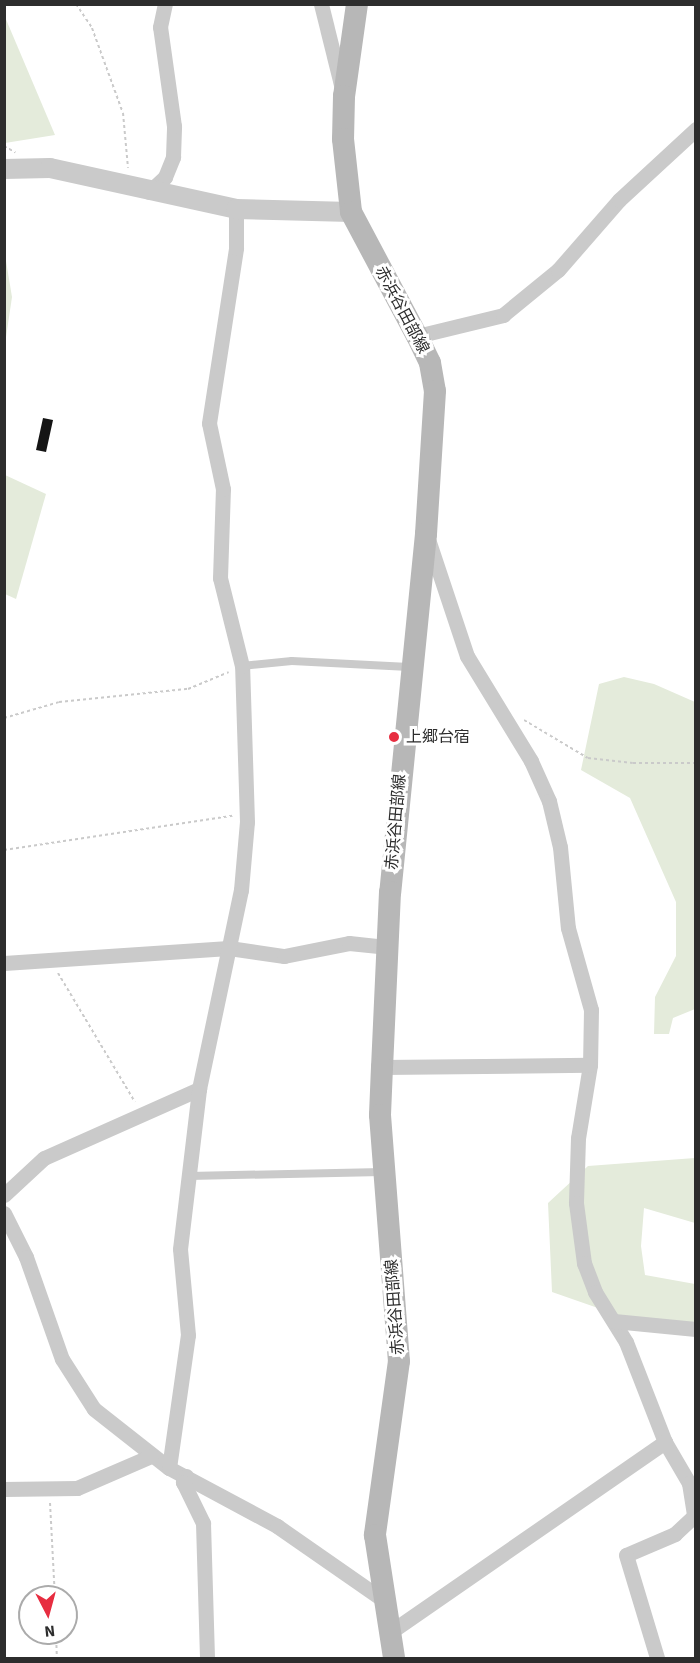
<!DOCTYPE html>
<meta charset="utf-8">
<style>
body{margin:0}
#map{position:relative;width:700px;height:1663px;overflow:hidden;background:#fff;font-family:"Source Sans 3","Noto Sans JP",sans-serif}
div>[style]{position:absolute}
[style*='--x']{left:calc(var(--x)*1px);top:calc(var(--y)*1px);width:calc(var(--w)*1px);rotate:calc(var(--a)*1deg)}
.green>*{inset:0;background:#e4ebdb}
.building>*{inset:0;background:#141414}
.path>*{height:2px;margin-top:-1px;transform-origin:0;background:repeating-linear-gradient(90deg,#cacaca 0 3px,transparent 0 6px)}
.service>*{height:8px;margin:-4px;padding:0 4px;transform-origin:4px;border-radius:4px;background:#cacaca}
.minor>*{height:15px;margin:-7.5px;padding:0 7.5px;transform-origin:7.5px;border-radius:7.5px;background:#cacaca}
.tertiary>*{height:20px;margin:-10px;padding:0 10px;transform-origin:10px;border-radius:10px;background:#cacaca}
.secondary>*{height:22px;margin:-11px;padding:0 11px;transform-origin:11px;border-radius:11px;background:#b7b7b7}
.dots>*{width:16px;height:16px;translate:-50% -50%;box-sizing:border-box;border:3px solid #fff;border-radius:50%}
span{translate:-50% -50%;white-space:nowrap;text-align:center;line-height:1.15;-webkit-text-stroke:6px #fff;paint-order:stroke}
.street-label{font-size:16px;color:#2d2d2d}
.poi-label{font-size:16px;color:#2d2d2d}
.left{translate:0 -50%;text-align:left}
.frame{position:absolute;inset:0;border:6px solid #2d2d2d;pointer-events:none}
.north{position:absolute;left:18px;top:1585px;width:60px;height:60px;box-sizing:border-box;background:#fff;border:2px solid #ababab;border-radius:50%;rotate:174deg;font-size:16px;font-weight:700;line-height:24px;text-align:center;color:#2d2d2d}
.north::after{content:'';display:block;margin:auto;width:21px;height:27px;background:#e72d40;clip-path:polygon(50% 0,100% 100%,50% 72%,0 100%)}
</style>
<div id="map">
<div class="green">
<i style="clip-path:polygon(4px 17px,5px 17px,55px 135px,5px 143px)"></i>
<i style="clip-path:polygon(4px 249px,12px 297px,5px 344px,4px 344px)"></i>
<i style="clip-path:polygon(5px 475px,46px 494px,16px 599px,5px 594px)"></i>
<i style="clip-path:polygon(624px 677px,654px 684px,695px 702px,695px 1009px,673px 1018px,669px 1034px,654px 1034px,655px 997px,676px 956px,676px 902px,630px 798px,581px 770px,599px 684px)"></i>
<i style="clip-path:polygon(695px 1158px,695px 1223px,644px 1208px,641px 1246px,645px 1275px,695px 1284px,695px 1325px,618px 1315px,552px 1292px,548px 1203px,588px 1166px)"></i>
</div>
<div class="building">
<i style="clip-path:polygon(43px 418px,53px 420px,46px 452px,36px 450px)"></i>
</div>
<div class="path">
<i style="--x:76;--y:4;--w:29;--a:56"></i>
<i style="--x:92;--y:28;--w:90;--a:70"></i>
<i style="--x:123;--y:113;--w:55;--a:84.8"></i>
<i style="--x:4;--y:146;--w:13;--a:29"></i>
<i style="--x:4;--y:718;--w:57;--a:-16.2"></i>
<i style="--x:59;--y:702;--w:130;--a:-5.8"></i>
<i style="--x:188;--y:689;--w:44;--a:-22.5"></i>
<i style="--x:524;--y:720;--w:74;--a:30.7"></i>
<i style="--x:588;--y:758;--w:45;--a:6.3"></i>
<i style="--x:633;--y:763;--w:63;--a:0"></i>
<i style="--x:4;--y:850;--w:231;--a:-8.5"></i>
<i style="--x:58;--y:973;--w:150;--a:59.2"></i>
<i style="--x:50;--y:1503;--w:94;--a:87"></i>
<i style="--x:56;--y:1633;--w:25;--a:88"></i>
</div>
<div class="service">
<i style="--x:242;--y:666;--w:50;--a:-5.7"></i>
<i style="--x:292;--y:661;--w:117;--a:2.9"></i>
<i style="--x:189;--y:1176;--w:193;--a:-1.2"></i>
</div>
<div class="minor">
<i style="--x:321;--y:4;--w:92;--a:76.1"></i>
<i style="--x:149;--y:192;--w:22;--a:-43"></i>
<i style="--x:165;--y:177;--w:22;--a:-68"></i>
<i style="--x:173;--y:157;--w:31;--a:-88"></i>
<i style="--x:174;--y:126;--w:100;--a:-98"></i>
<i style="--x:160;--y:27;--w:24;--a:-78"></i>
<i style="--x:417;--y:336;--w:89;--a:-13.7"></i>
<i style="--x:503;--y:315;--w:71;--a:-39.3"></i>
<i style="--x:558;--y:270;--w:93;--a:-48.9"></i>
<i style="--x:619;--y:200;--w:105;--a:-42.7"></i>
<i style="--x:428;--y:539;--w:123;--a:71.6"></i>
<i style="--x:467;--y:656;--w:123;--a:58.6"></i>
<i style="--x:531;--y:761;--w:44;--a:65.8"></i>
<i style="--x:549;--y:801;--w:47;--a:76.6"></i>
<i style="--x:560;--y:847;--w:81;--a:84.4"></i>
<i style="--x:568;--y:928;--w:85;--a:74.3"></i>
<i style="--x:591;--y:1010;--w:55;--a:91"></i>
<i style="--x:590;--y:1065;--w:74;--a:99.3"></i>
<i style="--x:578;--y:1138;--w:65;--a:91.8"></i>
<i style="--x:576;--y:1203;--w:61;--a:82.4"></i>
<i style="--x:584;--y:1263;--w:31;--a:69"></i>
<i style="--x:595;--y:1292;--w:59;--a:58.2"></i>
<i style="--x:626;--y:1342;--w:107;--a:68.7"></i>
<i style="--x:665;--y:1442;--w:48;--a:59.7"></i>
<i style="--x:689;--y:1483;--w:33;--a:81"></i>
<i style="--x:694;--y:1516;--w:26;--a:137"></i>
<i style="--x:675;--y:1534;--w:53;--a:156.8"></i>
<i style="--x:626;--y:1555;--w:108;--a:73.2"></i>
<i style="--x:4;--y:963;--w:225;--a:-3.8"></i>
<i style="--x:229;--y:948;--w:56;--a:8.3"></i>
<i style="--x:284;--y:956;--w:66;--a:-11.3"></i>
<i style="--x:349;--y:943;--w:37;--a:6"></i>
<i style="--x:382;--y:1067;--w:208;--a:-0.6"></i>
<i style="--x:4;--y:1195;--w:54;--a:-42.8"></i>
<i style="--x:44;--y:1158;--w:170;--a:-24"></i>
<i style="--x:4;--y:1213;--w:49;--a:63.4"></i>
<i style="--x:26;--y:1257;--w:108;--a:70.6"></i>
<i style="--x:62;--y:1359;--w:59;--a:57.4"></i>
<i style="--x:94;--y:1409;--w:95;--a:38.2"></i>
<i style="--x:169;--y:1468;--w:123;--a:28.2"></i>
<i style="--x:277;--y:1526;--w:128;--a:34.8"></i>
<i style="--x:614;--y:1321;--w:82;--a:5.6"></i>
<i style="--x:169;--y:1468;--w:134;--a:-81.9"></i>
<i style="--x:188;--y:1335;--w:86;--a:-95.3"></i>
<i style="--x:180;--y:1249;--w:161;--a:-83.2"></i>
<i style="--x:199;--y:1089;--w:203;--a:-78.1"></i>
<i style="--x:241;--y:890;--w:68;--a:-85"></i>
<i style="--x:247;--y:822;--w:156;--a:-91.8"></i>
<i style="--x:242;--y:666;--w:91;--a:-104"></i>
<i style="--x:220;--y:578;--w:89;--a:-88.1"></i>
<i style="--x:223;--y:489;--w:67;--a:-102"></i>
<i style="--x:209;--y:423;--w:177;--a:-81.2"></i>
<i style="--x:236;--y:248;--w:39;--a:-90"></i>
<i style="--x:186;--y:1476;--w:7;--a:117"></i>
<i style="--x:183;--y:1482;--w:46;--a:64"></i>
<i style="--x:203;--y:1523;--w:135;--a:88.3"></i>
<i style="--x:4;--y:1489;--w:73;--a:-0.8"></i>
<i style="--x:77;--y:1488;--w:81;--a:-23.4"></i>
<i style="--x:389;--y:1633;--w:336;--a:-34.7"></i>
</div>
<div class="tertiary">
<i style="--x:4;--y:169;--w:46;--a:-1.2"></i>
<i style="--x:50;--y:168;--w:190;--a:12.4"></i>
<i style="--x:236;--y:209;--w:115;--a:1.5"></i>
</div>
<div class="secondary">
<i style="--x:357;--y:4;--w:93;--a:98"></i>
<i style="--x:344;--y:96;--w:43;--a:91.3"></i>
<i style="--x:343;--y:139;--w:73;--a:83.7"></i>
<i style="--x:351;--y:212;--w:140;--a:62"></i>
<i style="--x:417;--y:336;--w:30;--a:64"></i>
<i style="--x:430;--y:363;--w:28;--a:80"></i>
<i style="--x:435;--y:391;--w:143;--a:93.6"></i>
<i style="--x:426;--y:534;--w:360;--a:95.7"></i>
<i style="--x:390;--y:892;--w:175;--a:92.6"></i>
<i style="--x:382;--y:1067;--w:48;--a:92.4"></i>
<i style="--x:380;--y:1115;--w:247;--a:85.6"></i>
<i style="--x:399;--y:1361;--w:176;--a:97.9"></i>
<i style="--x:375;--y:1535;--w:124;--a:81.2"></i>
</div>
<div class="dots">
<i style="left:394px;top:737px;background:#e72d40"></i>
</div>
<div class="street-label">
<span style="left:402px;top:310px;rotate:62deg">赤浜谷田部線</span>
<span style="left:396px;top:822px;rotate:-85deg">赤浜谷田部線</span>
<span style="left:395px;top:1307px;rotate:-94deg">赤浜谷田部線</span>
</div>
<div class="poi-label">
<span class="left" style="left:406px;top:737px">上郷台宿</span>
</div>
<div class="frame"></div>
<div class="north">N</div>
</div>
